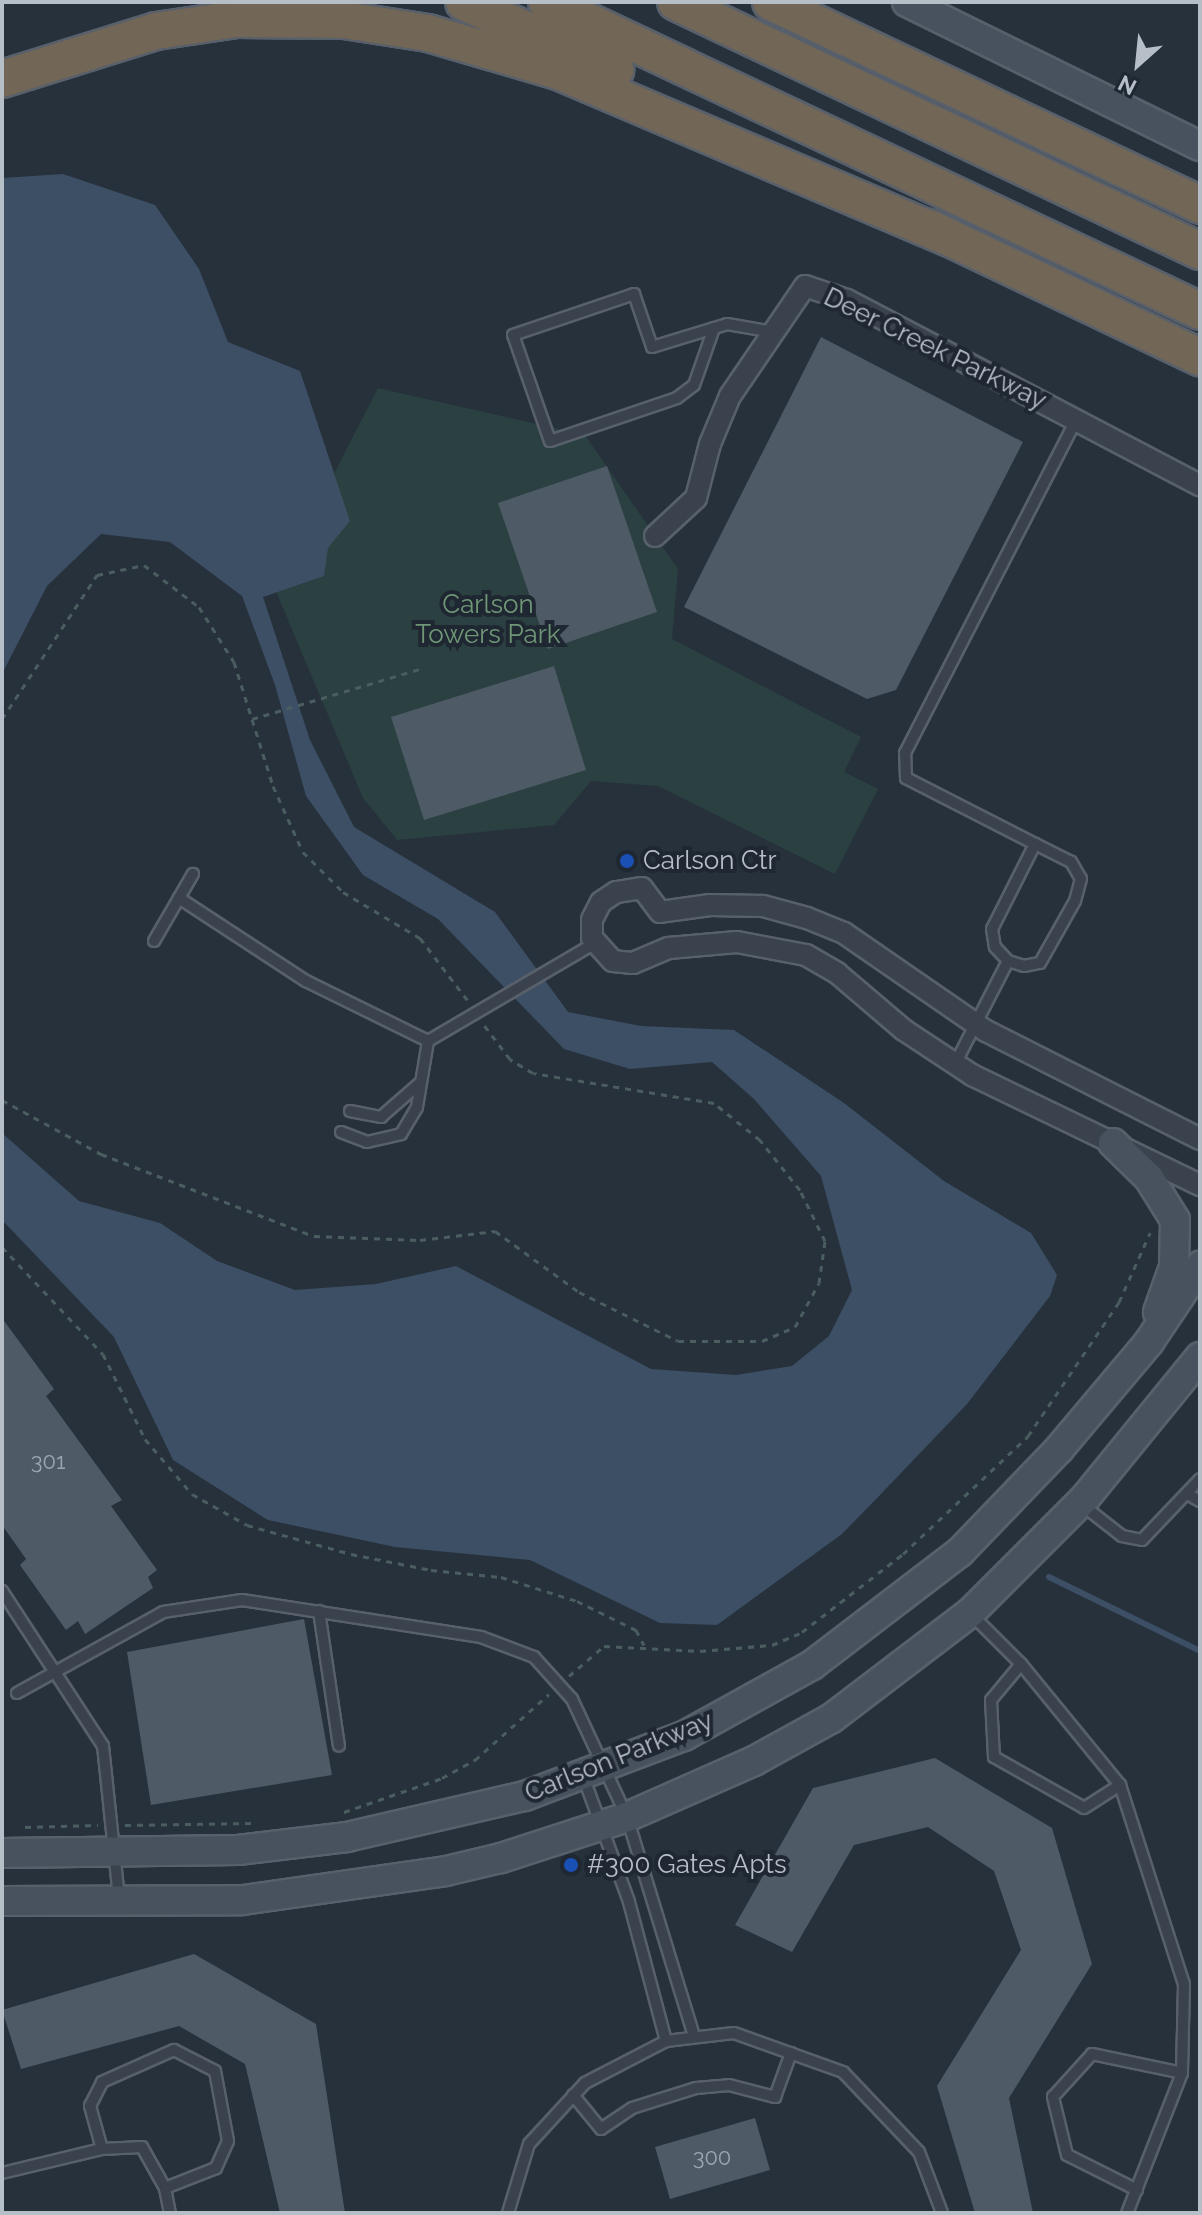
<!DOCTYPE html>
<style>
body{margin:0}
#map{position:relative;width:1202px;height:2215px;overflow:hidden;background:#26313c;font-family:Raleway,sans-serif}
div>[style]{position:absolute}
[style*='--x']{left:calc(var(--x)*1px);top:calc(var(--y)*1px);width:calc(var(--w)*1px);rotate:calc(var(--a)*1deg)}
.green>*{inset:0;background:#2b4040}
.water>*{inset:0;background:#3d4f64}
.stream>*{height:6px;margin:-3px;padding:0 3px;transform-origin:3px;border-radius:3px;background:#3d4f64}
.building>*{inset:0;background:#4f5a67}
.path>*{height:3px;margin-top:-1.5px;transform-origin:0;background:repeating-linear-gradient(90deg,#4a5d5f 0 6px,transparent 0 12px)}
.roads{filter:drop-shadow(2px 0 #58606b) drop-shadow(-2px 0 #58606b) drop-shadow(0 2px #58606b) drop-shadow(0 -2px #58606b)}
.lane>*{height:10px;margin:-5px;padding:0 5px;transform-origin:5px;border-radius:5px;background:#3a424d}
.street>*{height:20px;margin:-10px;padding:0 10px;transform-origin:10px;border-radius:10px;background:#3a424d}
.secondary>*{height:28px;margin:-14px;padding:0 14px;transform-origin:14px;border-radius:14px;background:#48525f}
.highway>*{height:36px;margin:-18px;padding:0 18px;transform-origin:18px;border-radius:18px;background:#726657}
.dots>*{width:22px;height:22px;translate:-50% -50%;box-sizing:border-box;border:4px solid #1f2732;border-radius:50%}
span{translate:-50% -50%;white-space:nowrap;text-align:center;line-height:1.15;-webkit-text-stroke:8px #1f2732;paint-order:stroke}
.number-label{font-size:22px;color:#9ca5b0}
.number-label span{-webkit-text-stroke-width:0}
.street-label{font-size:26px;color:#b6bec8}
.park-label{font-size:26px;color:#6f9776}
.poi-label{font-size:26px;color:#b6bec8}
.left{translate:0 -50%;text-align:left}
.frame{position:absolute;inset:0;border:4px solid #b6bec8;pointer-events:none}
.north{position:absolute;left:1098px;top:24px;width:80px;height:80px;-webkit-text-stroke:6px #1f2732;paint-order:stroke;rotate:207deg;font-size:22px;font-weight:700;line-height:32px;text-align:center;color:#b6bec8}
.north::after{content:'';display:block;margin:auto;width:28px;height:36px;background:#b6bec8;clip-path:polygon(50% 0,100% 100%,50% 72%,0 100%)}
</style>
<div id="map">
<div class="green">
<i style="clip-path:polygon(378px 388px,585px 435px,678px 569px,672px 639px,861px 737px,844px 772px,878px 789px,835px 874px,658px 786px,591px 781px,554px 825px,397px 840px,363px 798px,275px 589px)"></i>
</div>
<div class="water">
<i style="clip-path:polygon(63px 174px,155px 205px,199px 269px,228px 342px,300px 371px,350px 521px,328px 548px,324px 576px,263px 597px,310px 740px,354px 827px,495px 912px,568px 1012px,641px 1026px,734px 1030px,844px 1103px,944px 1181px,1031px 1233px,1057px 1275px,1050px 1296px,967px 1404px,880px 1495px,842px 1534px,717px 1625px,660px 1623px,530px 1560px,395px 1547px,268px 1520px,173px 1460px,114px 1337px,2px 1220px,2px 1133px,79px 1201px,160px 1223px,217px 1261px,295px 1290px,376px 1284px,456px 1266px,651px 1369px,736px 1375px,792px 1366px,829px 1336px,852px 1290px,821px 1176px,754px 1099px,712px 1062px,630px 1069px,564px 1049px,438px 919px,363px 875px,306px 796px,275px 685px,242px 596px,170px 542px,101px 534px,47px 586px,2px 674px,2px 178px)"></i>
</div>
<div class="stream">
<i style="--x:1049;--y:1577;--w:168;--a:26.1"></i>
</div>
<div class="building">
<i style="clip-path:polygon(821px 337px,1023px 442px,896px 690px,867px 699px,684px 607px)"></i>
<i style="clip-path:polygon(607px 466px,657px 612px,548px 649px,498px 503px)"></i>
<i style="clip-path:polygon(554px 666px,586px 770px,424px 820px,391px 717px)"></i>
<i style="clip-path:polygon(2px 1318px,54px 1389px,46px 1396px,122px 1500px,111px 1506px,157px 1570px,148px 1577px,153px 1588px,85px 1634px,78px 1621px,66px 1630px,20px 1565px,26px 1559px,2px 1525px)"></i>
<i style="clip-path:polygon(304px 1619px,332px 1775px,151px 1805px,127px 1652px)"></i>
<i style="clip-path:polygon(935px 1758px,1052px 1828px,1092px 1964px,1009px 2098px,1033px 2213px,975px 2213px,937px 2086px,1021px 1950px,994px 1871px,928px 1827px,854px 1845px,792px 1952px,735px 1925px,813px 1788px)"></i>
<i style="clip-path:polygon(194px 1954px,316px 2024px,345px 2213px,280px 2213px,245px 2064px,179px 2026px,21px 2069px,2px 2010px)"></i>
<i style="clip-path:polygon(755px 2118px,770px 2170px,670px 2199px,655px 2147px)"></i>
</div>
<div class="path">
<i style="--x:2;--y:719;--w:173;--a:-56.6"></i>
<i style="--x:97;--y:575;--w:48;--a:-12"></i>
<i style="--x:144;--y:565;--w:69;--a:37.4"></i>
<i style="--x:199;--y:607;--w:65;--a:57.5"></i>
<i style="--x:234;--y:662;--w:130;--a:72.5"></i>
<i style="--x:273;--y:786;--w:72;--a:65.6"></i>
<i style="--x:303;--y:852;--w:57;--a:45"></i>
<i style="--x:343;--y:892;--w:90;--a:30.9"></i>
<i style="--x:420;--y:938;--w:81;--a:52.6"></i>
<i style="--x:252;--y:719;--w:178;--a:-16.6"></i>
<i style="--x:2;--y:1100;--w:113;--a:28.6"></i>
<i style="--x:101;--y:1154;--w:228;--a:21.1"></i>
<i style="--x:314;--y:1236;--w:106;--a:2.2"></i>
<i style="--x:420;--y:1240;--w:76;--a:-6.8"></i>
<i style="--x:495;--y:1231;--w:104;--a:36"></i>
<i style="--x:579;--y:1292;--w:110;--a:26.3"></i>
<i style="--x:678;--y:1341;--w:84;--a:0"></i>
<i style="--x:762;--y:1341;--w:36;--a:-23"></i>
<i style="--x:795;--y:1327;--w:50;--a:-61.4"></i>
<i style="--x:819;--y:1283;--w:42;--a:-81.9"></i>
<i style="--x:825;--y:1241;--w:57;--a:-116.1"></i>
<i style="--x:800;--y:1190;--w:64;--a:-128.7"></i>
<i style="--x:760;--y:1140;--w:59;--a:-141.2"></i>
<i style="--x:714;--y:1103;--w:183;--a:-170.6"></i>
<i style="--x:533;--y:1073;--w:27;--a:-149"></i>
<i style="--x:510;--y:1059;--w:43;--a:-127.4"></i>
<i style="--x:2;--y:1247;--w:147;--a:46.7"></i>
<i style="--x:103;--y:1354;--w:95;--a:63.7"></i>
<i style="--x:145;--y:1439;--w:72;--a:49.5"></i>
<i style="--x:192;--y:1494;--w:63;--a:29.4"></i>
<i style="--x:247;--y:1525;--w:108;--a:15.6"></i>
<i style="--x:351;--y:1554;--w:82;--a:11.3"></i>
<i style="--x:431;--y:1570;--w:70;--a:5.7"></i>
<i style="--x:501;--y:1577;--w:80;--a:17.5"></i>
<i style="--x:577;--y:1601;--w:66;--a:26.2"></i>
<i style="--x:636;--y:1630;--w:17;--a:62"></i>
<i style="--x:569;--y:1676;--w:46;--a:-40.6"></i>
<i style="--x:604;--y:1646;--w:96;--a:3"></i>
<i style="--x:700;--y:1651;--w:72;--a:-4.8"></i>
<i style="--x:772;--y:1645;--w:33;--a:-23"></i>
<i style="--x:802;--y:1632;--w:128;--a:-37.7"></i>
<i style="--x:903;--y:1554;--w:172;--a:-43.3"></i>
<i style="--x:1028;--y:1436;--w:162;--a:-55.8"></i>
<i style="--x:1119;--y:1302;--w:76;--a:-65.8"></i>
<i style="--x:344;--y:1812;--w:104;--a:-19.1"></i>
<i style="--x:442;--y:1778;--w:38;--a:-29"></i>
<i style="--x:475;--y:1760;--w:99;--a:-41.7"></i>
<i style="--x:125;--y:1825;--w:129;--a:-0.9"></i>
<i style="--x:25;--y:1827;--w:73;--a:-1.6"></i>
</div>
<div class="roads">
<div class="lane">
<i style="--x:714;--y:328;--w:60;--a:109.3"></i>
<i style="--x:694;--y:385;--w:21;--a:143"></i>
<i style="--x:677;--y:398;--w:134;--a:161.3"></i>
<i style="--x:550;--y:441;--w:112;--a:-109.2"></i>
<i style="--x:513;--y:335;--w:128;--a:-18.7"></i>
<i style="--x:634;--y:294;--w:56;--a:71.2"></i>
<i style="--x:652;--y:347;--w:78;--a:-17"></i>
<i style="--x:727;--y:324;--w:48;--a:9.7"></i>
<i style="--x:1035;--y:844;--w:95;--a:116.8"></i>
<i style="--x:992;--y:929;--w:18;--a:81"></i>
<i style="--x:995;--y:947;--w:19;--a:47"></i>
<i style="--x:1008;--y:961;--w:17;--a:17"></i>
<i style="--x:1024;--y:966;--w:16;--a:-11"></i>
<i style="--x:1040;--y:963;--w:71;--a:-60.6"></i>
<i style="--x:1075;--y:901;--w:23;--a:-75"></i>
<i style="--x:1081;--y:879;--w:20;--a:-120"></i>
<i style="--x:1071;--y:862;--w:40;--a:-153.4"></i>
<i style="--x:1035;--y:844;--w:145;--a:-152.9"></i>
<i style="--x:906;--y:778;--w:25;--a:-92"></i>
<i style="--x:905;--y:753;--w:374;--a:-62.8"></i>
<i style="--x:179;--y:898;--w:28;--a:-60"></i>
<i style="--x:154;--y:941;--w:50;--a:-59.8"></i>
<i style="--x:179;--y:898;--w:152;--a:33.2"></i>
<i style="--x:306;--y:981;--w:136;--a:26.2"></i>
<i style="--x:428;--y:1041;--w:194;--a:-30.4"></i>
<i style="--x:955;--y:1064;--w:116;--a:-62.8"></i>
<i style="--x:350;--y:1111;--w:32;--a:11"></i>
<i style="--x:381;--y:1117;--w:52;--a:-41.1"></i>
<i style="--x:341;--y:1132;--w:28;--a:21"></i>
<i style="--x:367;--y:1142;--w:35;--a:-13"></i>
<i style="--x:401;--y:1134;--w:31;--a:-59"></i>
<i style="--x:417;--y:1107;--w:67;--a:-80.5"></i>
<i style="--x:1189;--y:1495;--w:13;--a:29"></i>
<i style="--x:1081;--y:1504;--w:52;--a:38"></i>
<i style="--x:1122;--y:1536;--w:20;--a:11"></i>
<i style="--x:1142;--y:1540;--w:84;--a:-46.4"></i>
<i style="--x:2;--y:1591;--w:185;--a:56.9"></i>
<i style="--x:103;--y:1746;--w:153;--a:84"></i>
<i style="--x:319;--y:1611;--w:136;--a:81.6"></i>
<i style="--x:972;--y:1615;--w:69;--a:45"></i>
<i style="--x:1021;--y:1664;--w:156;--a:50.7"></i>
<i style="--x:1120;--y:1785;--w:209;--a:72.2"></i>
<i style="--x:1184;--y:1984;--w:89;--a:91.3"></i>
<i style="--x:1182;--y:2073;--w:150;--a:111.4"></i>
<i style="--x:1021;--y:1664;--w:47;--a:129.8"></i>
<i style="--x:991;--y:1700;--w:57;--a:87"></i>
<i style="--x:994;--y:1757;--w:103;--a:29.5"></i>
<i style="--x:1084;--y:1808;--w:43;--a:-32.6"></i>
<i style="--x:17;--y:1693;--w:167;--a:-29"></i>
<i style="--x:163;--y:1612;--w:80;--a:-8.6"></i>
<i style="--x:242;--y:1600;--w:242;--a:8.8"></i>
<i style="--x:481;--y:1637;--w:57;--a:20.7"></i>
<i style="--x:534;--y:1657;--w:57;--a:47.9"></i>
<i style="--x:572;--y:1699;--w:130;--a:65"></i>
<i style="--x:627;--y:1817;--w:229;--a:73"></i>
<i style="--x:583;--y:1776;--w:134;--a:69.9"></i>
<i style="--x:629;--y:1902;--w:144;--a:75.1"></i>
<i style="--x:573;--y:2095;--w:44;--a:50.5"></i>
<i style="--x:601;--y:2129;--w:37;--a:-34"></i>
<i style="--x:632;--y:2108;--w:67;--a:-17.4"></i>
<i style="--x:696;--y:2088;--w:33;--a:-5"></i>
<i style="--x:729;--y:2085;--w:48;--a:14.6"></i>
<i style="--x:775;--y:2097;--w:47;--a:-70"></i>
<i style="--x:102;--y:2149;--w:45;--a:-105.6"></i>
<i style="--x:90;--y:2106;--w:27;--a:-63"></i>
<i style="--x:102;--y:2082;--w:79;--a:-24"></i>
<i style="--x:174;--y:2050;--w:46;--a:27.1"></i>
<i style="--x:215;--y:2071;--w:71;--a:79.5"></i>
<i style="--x:228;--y:2141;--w:30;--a:114"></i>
<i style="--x:216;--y:2168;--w:55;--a:158.6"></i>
<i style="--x:2;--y:2173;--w:103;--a:-13.5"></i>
<i style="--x:102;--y:2149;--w:40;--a:-2.9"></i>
<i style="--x:142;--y:2147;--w:47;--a:60.7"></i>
<i style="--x:165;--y:2188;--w:25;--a:79"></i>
<i style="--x:1137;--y:2190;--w:78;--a:-153.4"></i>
<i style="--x:1067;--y:2155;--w:60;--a:-103.6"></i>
<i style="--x:1053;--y:2097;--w:58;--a:-47.8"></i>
<i style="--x:1092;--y:2054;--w:92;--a:11.9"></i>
<i style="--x:508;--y:2213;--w:72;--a:-73.1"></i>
<i style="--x:529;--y:2144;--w:83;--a:-47.4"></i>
<i style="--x:585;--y:2083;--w:91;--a:-27.4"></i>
<i style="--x:666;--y:2041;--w:68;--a:-6.7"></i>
<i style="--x:734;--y:2033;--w:116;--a:19.7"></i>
<i style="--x:843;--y:2072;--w:110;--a:46.5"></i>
<i style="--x:919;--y:2152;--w:65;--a:69.3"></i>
</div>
<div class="street">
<i style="--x:655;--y:536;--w:56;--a:-42.8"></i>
<i style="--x:696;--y:498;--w:56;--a:-75.5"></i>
<i style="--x:710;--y:444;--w:52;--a:-67.4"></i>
<i style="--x:730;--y:396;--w:133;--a:-55.7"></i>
<i style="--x:805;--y:286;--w:44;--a:18.4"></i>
<i style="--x:847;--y:300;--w:399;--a:27.7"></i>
<i style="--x:1200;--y:1139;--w:240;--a:-153.2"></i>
<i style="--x:986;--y:1031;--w:173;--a:-145.4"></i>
<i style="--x:844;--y:933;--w:40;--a:-158"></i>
<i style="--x:807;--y:918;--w:46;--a:-164.7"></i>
<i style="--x:763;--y:906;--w:53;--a:-178.9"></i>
<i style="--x:710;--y:905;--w:50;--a:172"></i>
<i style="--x:660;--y:912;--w:30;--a:-127"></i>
<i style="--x:642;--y:888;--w:26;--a:171"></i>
<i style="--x:616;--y:892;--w:18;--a:146"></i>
<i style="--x:601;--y:902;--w:20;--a:117"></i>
<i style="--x:592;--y:920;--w:18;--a:90"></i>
<i style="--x:592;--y:938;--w:31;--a:48"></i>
<i style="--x:613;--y:961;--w:20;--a:6"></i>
<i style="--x:633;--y:963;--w:39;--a:-23"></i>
<i style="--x:669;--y:948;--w:68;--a:-5"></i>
<i style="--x:737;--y:942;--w:70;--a:10.7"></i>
<i style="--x:806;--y:955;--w:36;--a:30"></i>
<i style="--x:837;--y:973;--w:88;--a:40.4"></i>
<i style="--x:904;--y:1030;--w:82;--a:33.5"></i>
<i style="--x:972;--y:1075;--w:253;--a:25.8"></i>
</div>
<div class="secondary">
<i style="--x:907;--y:2;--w:326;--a:26.2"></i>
<i style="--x:1113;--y:1143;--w:50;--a:44.2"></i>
<i style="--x:1149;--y:1178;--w:49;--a:58.2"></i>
<i style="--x:1175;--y:1220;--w:47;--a:91.2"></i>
<i style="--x:1174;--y:1267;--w:48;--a:109.6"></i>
<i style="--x:2;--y:1853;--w:236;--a:-0.7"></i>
<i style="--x:238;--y:1850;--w:110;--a:-6.8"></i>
<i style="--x:347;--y:1837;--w:183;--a:-13"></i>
<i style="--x:525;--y:1796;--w:170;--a:-20.7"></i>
<i style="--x:684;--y:1736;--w:146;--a:-29"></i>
<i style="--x:812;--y:1665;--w:186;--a:-37.4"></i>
<i style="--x:960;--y:1552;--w:143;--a:-46.1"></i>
<i style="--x:1059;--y:1449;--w:140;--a:-49.9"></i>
<i style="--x:1149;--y:1342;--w:92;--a:-56.1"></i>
<i style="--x:2;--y:1901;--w:241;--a:-0.2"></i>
<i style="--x:243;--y:1900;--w:205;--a:-8.1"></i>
<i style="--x:446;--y:1871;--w:57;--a:-13.3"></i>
<i style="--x:501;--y:1858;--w:133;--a:-18"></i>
<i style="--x:627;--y:1817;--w:139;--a:-23.8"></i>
<i style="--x:754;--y:1761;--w:89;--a:-28.9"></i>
<i style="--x:832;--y:1718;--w:173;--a:-37.3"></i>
<i style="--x:970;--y:1613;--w:163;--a:-45"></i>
<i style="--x:1085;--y:1498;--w:182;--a:-50.8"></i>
</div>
<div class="highway">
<i style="--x:464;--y:2;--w:166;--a:24.2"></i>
<i style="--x:547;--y:2;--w:722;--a:25.32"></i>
<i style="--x:676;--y:2;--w:580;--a:25.42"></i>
<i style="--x:771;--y:2;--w:475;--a:25.3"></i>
<i style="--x:2;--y:79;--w:161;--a:-17.3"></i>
<i style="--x:156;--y:31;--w:82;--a:-8.4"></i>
<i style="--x:237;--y:19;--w:107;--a:0.5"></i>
<i style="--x:344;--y:20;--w:85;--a:8.8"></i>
<i style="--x:428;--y:33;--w:135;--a:16.3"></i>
<i style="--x:558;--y:71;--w:424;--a:23.1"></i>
<i style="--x:929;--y:228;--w:300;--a:25.5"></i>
</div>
</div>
<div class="dots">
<i style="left:627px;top:861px;background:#1a4fb4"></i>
<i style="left:571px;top:1865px;background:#1a4fb4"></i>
</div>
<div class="number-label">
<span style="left:48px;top:1462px">301</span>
<span style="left:712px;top:2158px">300</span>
</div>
<div class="street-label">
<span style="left:935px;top:349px;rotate:26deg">Deer Creek Parkway</span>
<span style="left:619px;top:1757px;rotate:-22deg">Carlson Parkway</span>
</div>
<div class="park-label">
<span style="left:488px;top:620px">Carlson<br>Towers Park</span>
</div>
<div class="poi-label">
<span class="left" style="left:643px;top:861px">Carlson Ctr</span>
<span class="left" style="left:587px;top:1865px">#300 Gates Apts</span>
</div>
<div class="frame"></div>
<div class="north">N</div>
</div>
